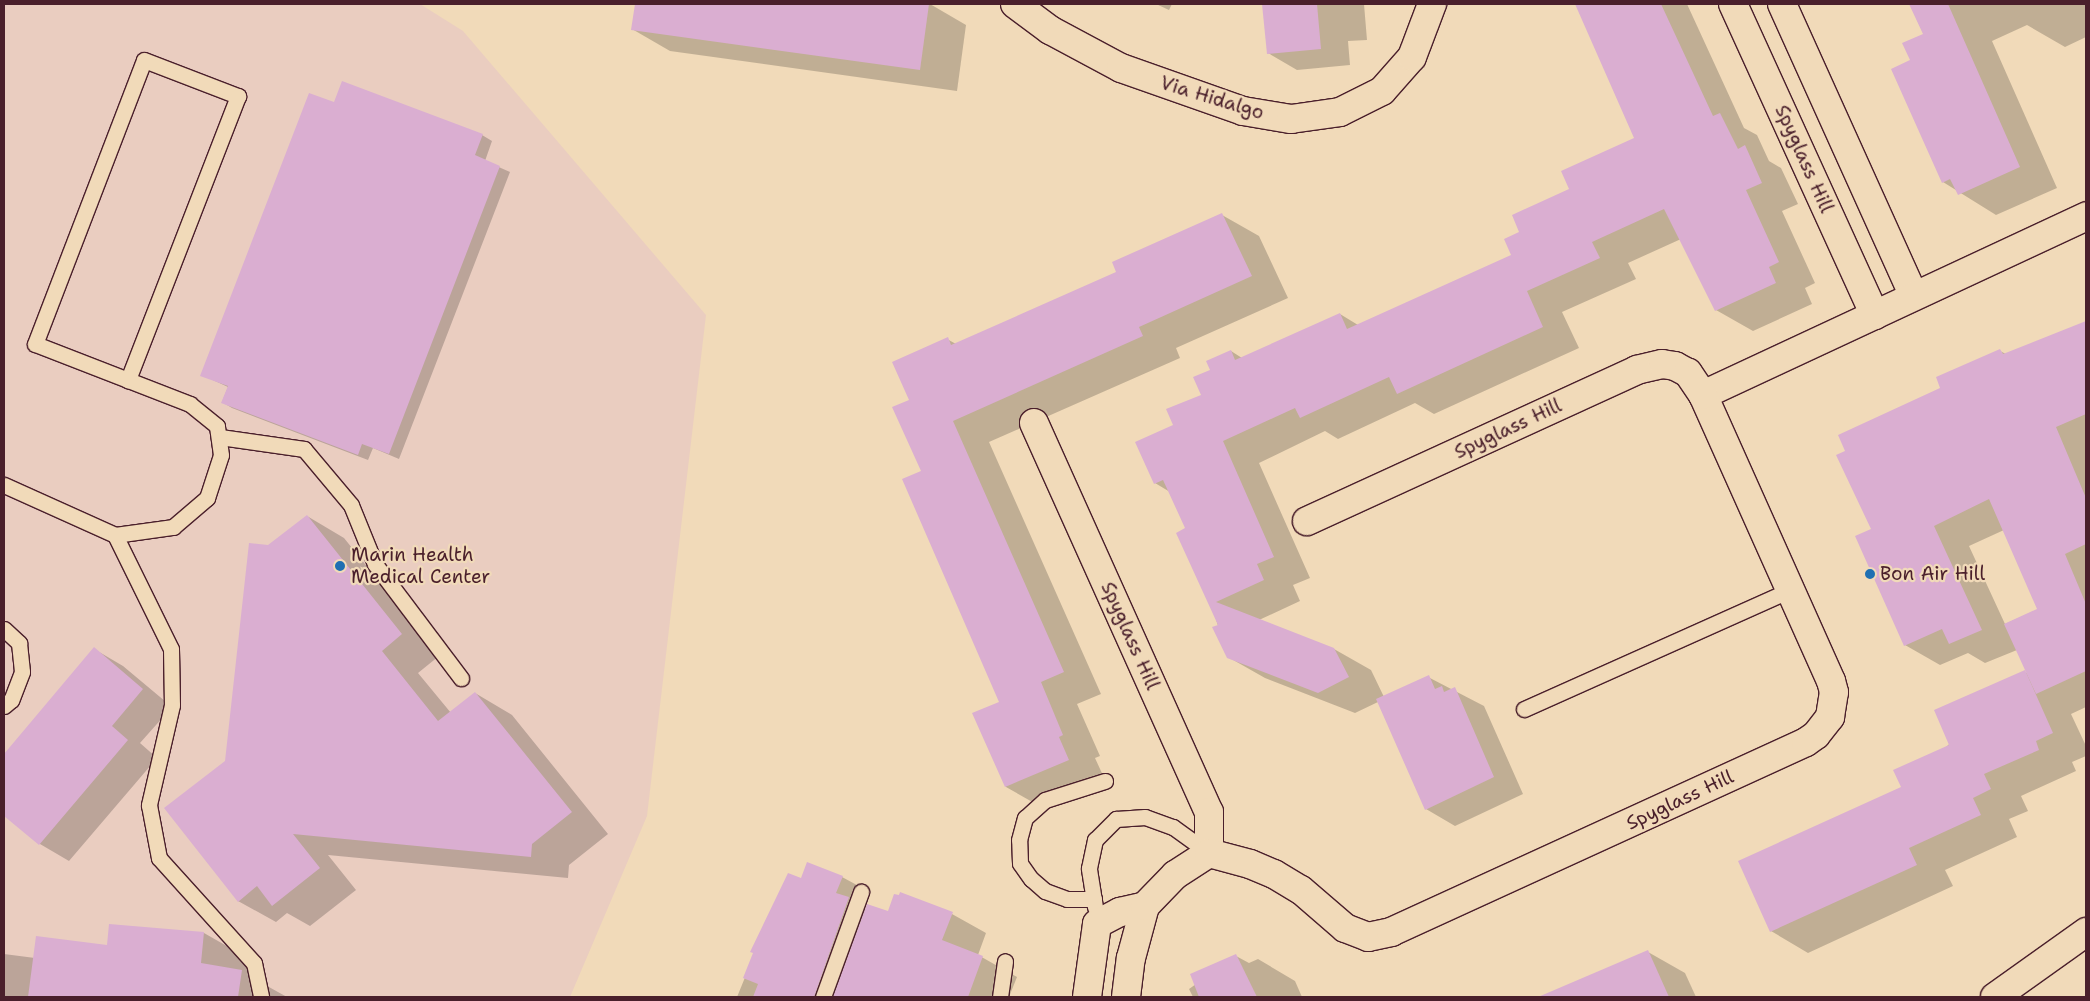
<!DOCTYPE html>
<style>
body{margin:0}
#map{position:relative;width:2090px;height:1001px;overflow:hidden;background:#f1dab9;font-family:"Shantell Sans",sans-serif}
div>[style]{position:absolute}
[style*='--x']{left:calc(var(--x)*1px);top:calc(var(--y)*1px);width:calc(var(--w)*1px);rotate:calc(var(--a)*1deg)}
.built>*{inset:0;background:#eacdc0}
.shadow>*{inset:0;background:#0003}
.building>*{inset:0;background:#daaed1}
.roads{filter:drop-shadow(1px 0 #4a1f2b) drop-shadow(-1px 0 #4a1f2b) drop-shadow(0 1px #4a1f2b) drop-shadow(0 -1px #4a1f2b)}
.lane>*{height:15px;margin:-7.5px;padding:0 7.5px;transform-origin:7.5px;border-radius:7.5px;background:#f1dab9}
.street>*{height:28px;margin:-14px;padding:0 14px;transform-origin:14px;border-radius:14px;background:#f1dab9}
.dots>*{width:14px;height:14px;translate:-50% -50%;box-sizing:border-box;border:2px solid #f1dab9;border-radius:50%}
span{translate:-50% -50%;white-space:nowrap;text-align:center;line-height:1.15;-webkit-text-stroke:4.5px #f1dab9;paint-order:stroke}
.street-label{font-size:19px;color:#4a1f2b}
.poi-label{font-size:19px;color:#4a1f2b}
.left{translate:0 -50%;text-align:left}
.frame{position:absolute;inset:0;border:5px solid #4a1f2b;pointer-events:none}
</style>
<div id="map">
<div class="built">
<i style="clip-path:polygon(4px 4px,420px 4px,463px 31px,706px 315px,647px 816px,570px 997px,4px 997px)"></i>
</div>
<div class="shadow">
<i style="clip-path:polygon(636px 4px,930px 4px,966px 25px,957px 91px,670px 51px,632px 29px)"></i>
<i style="clip-path:polygon(1156px 4px,1172px 4px,1169px 10px)"></i>
<i style="clip-path:polygon(1264px 4px,1364px 4px,1367px 40px,1348px 41px,1350px 65px,1297px 70px,1268px 53px)"></i>
<i style="clip-path:polygon(1576px 4px,1687px 4px,1744px 128px,1757px 135px,1769px 161px,1781px 168px,1798px 204px,1782px 211px,1815px 283px,1805px 288px,1812px 304px,1753px 331px,1716px 310px,1681px 239px,1628px 263px,1636px 279px,1562px 312px,1579px 348px,1434px 414px,1415px 403px,1338px 439px,1325px 431px,1259px 463px,1310px 578px,1293px 585px,1300px 601px,1259px 620px,1334px 649px,1371px 670px,1384px 697px,1428px 677px,1484px 706px,1523px 794px,1455px 826px,1426px 809px,1378px 702px,1355px 713px,1265px 678px,1228px 657px,1187px 529px,1170px 492px,1155px 483px,1175px 426px,1202px 395px,1211px 370px,1231px 351px,1242px 358px,1340px 314px,1358px 325px,1513px 256px,1521px 233px,1636px 138px)"></i>
<i style="clip-path:polygon(1910px 4px,2086px 4px,2086px 37px,2065px 47px,2027px 25px,1992px 41px,2057px 188px,1996px 215px,1943px 182px,1911px 61px,1924px 35px)"></i>
<i style="clip-path:polygon(335px 103px,482px 135px,492px 141px,485px 161px,510px 172px,399px 459px,373px 448px,368px 460px,232px 408px,222px 402px,228px 387px,202px 375px)"></i>
<i style="clip-path:polygon(1222px 215px,1259px 236px,1288px 298px,1176px 348px,1180px 358px,989px 442px,1101px 694px,1077px 704px,1100px 756px,1095px 758px,1106px 782px,1043px 808px,1006px 787px,974px 714px,1001px 703px,923px 472px,910px 401px,947px 339px,956px 344px,1118px 272px)"></i>
<i style="clip-path:polygon(evenodd,2086px 322px,2086px 707px,2071px 714px,2086px 746px,2086px 756px,2072px 762px,2076px 771px,2021px 796px,2028px 811px,2009px 819px,2017px 837px,1945px 870px,1953px 886px,1808px 953px,1771px 931px,1903px 788px,2025px 672px,2028px 674px,2017px 650px,1985px 663px,1968px 653px,1940px 665px,1905px 645px,1872px 529px,1942px 389px,2000px 351px,2006px 354px,2086px 322px,2004px 530px,2039px 609px,2005px 624px,1969px 546px,2004px 530px)"></i>
<i style="clip-path:polygon(307px 516px,344px 538px,439px 656px,418px 673px,451px 713px,475px 693px,512px 715px,608px 834px,569px 865px,568px 878px,328px 855px,356px 890px,310px 926px,287px 913px,276px 922px,238px 901px,226px 761px,269px 546px)"></i>
<i style="clip-path:polygon(94px 649px,123px 666px,172px 707px,140px 743px,157px 758px,69px 861px,40px 844px,4px 814px,4px 755px)"></i>
<i style="clip-path:polygon(842px 877px,868px 891px,862px 906px,866px 909px,889px 913px,900px 894px,952px 914px,986px 933px,978px 955px,1017px 977px,1009px 997px,737px 997px,755px 953px,801px 880px)"></i>
<i style="clip-path:polygon(110px 926px,204px 933px,253px 961px,251px 977px,287px 997px,4px 997px,4px 954px,35px 958px,108px 946px)"></i>
<i style="clip-path:polygon(1648px 952px,1685px 973px,1696px 997px,1584px 997px,1577px 982px)"></i>
<i style="clip-path:polygon(1236px 956px,1249px 963px,1258px 959px,1295px 981px,1302px 997px,1193px 997px,1189px 989px)"></i>
</div>
<div class="building">
<i style="clip-path:polygon(635px 4px,929px 4px,920px 70px,631px 30px)"></i>
<i style="clip-path:polygon(1262px 4px,1317px 4px,1321px 49px,1267px 54px)"></i>
<i style="clip-path:polygon(1575px 4px,1661px 4px,1713px 116px,1720px 113px,1738px 149px,1745px 145px,1762px 183px,1746px 190px,1779px 262px,1769px 267px,1776px 283px,1715px 311px,1664px 209px,1592px 242px,1600px 258px,1527px 291px,1543px 327px,1397px 394px,1389px 377px,1300px 418px,1295px 408px,1223px 441px,1274px 557px,1257px 564px,1264px 580px,1216px 602px,1334px 648px,1349px 677px,1318px 693px,1227px 658px,1212px 627px,1218px 625px,1176px 533px,1185px 528px,1163px 480px,1154px 484px,1135px 442px,1173px 425px,1166px 409px,1201px 395px,1193px 377px,1210px 370px,1206px 361px,1231px 350px,1235px 360px,1340px 313px,1347px 329px,1511px 255px,1504px 239px,1519px 232px,1512px 215px,1569px 189px,1561px 171px,1634px 138px)"></i>
<i style="clip-path:polygon(1909px 4px,1948px 4px,2020px 167px,1958px 195px,1950px 179px,1942px 183px,1891px 69px,1910px 60px,1902px 43px,1923px 34px)"></i>
<i style="clip-path:polygon(342px 81px,483px 134px,475px 155px,500px 166px,389px 454px,362px 444px,358px 455px,221px 403px,228px 386px,200px 376px,309px 93px,334px 102px)"></i>
<i style="clip-path:polygon(1222px 213px,1252px 276px,1139px 327px,1143px 336px,953px 421px,1064px 672px,1041px 682px,1063px 735px,1059px 737px,1069px 760px,1005px 787px,972px 713px,999px 702px,902px 479px,921px 471px,892px 407px,909px 400px,892px 362px,948px 337px,951px 345px,1001px 323px,1116px 272px,1112px 262px)"></i>
<i style="clip-path:polygon(2086px 321px,2086px 414px,2056px 427px,2086px 498px,2086px 544px,2065px 554px,2086px 604px,2086px 671px,2036px 694px,2004px 624px,2037px 609px,1989px 499px,1934px 526px,1982px 630px,1949px 644px,1942px 629px,1904px 646px,1855px 536px,1871px 529px,1836px 455px,1845px 451px,1838px 435px,1940px 388px,1936px 377px,2000px 349px,2003px 354px)"></i>
<i style="clip-path:polygon(307px 515px,402px 634px,382px 651px,438px 721px,475px 692px,572px 812px,532px 844px,531px 857px,293px 834px,320px 868px,272px 906px,257px 886px,238px 902px,164px 808px,225px 761px,249px 543px,268px 545px)"></i>
<i style="clip-path:polygon(94px 647px,143px 689px,112px 726px,128px 740px,39px 845px,4px 816px,4px 754px)"></i>
<i style="clip-path:polygon(2025px 670px,2053px 733px,2036px 741px,2039px 750px,1984px 774px,1991px 789px,1973px 798px,1981px 815px,1909px 848px,1917px 865px,1770px 932px,1738px 861px,1901px 787px,1893px 770px,1949px 745px,1934px 710px)"></i>
<i style="clip-path:polygon(1429px 675px,1435px 689px,1442px 686px,1444px 692px,1455px 687px,1494px 777px,1425px 810px,1376px 699px)"></i>
<i style="clip-path:polygon(807px 862px,843px 876px,836px 893px,849px 897px,814px 997px,753px 997px,758px 984px,743px 978px,753px 953px,750px 952px,788px 873px,801px 878px)"></i>
<i style="clip-path:polygon(900px 892px,953px 912px,942px 940px,983px 956px,968px 997px,833px 997px,867px 904px,888px 911px,894px 894px,899px 895px)"></i>
<i style="clip-path:polygon(109px 924px,204px 932px,201px 963px,242px 970px,238px 997px,28px 997px,36px 936px,107px 945px)"></i>
<i style="clip-path:polygon(1648px 950px,1669px 997px,1538px 997px)"></i>
<i style="clip-path:polygon(1236px 954px,1257px 997px,1199px 997px,1190px 974px)"></i>
</div>
<div class="roads">
<div class="lane">
<i style="--x:220;--y:437;--w:85;--a:8.1"></i>
<i style="--x:304;--y:449;--w:73;--a:50"></i>
<i style="--x:351;--y:505;--w:64;--a:67.9"></i>
<i style="--x:375;--y:564;--w:143;--a:53"></i>
<i style="--x:4;--y:485;--w:122;--a:24.2"></i>
<i style="--x:115;--y:535;--w:127;--a:63.8"></i>
<i style="--x:171;--y:649;--w:56;--a:89"></i>
<i style="--x:172;--y:705;--w:103;--a:103"></i>
<i style="--x:149;--y:805;--w:54;--a:79.3"></i>
<i style="--x:159;--y:858;--w:142;--a:47.9"></i>
<i style="--x:254;--y:963;--w:35;--a:78"></i>
<i style="--x:115;--y:535;--w:59;--a:-7.9"></i>
<i style="--x:173;--y:527;--w:45;--a:-40.5"></i>
<i style="--x:207;--y:498;--w:45;--a:-72"></i>
<i style="--x:221;--y:455;--w:29;--a:-98"></i>
<i style="--x:217;--y:426;--w:35;--a:-141"></i>
<i style="--x:190;--y:404;--w:166;--a:-158.8"></i>
<i style="--x:35;--y:344;--w:304;--a:-69"></i>
<i style="--x:144;--y:60;--w:101;--a:21"></i>
<i style="--x:238;--y:96;--w:305;--a:111.2"></i>
<i style="--x:4;--y:629;--w:21;--a:43"></i>
<i style="--x:19;--y:643;--w:29;--a:84"></i>
<i style="--x:22;--y:672;--w:30;--a:111"></i>
<i style="--x:11;--y:700;--w:9;--a:139"></i>
<i style="--x:1524;--y:709;--w:291;--a:-24.1"></i>
<i style="--x:1094;--y:899;--w:27;--a:180"></i>
<i style="--x:1067;--y:899;--w:23;--a:-160"></i>
<i style="--x:1045;--y:891;--w:18;--a:-139"></i>
<i style="--x:1031;--y:879;--w:19;--a:-125"></i>
<i style="--x:1020;--y:863;--w:23;--a:-92"></i>
<i style="--x:1019;--y:840;--w:23;--a:-75"></i>
<i style="--x:1025;--y:818;--w:27;--a:-42"></i>
<i style="--x:1045;--y:800;--w:63;--a:-17.6"></i>
<i style="--x:1095;--y:907;--w:39;--a:-99"></i>
<i style="--x:1089;--y:868;--w:29;--a:-78"></i>
<i style="--x:1095;--y:840;--w:30;--a:-45"></i>
<i style="--x:1116;--y:819;--w:29;--a:-4"></i>
<i style="--x:1145;--y:817;--w:30;--a:20"></i>
<i style="--x:1173;--y:827;--w:44;--a:35.8"></i>
<i style="--x:823;--y:997;--w:112;--a:-70.1"></i>
<i style="--x:1000;--y:997;--w:36;--a:-82"></i>
</div>
<div class="street">
<i style="--x:1015;--y:4;--w:44;--a:36.6"></i>
<i style="--x:1050;--y:30;--w:81;--a:28.2"></i>
<i style="--x:1121;--y:68;--w:129;--a:19.4"></i>
<i style="--x:1243;--y:111;--w:49;--a:9.5"></i>
<i style="--x:1291;--y:119;--w:49;--a:-8.1"></i>
<i style="--x:1340;--y:112;--w:47;--a:-26.6"></i>
<i style="--x:1382;--y:91;--w:45;--a:-48.6"></i>
<i style="--x:1412;--y:57;--w:57;--a:-69.3"></i>
<i style="--x:1733;--y:4;--w:342;--a:65.5"></i>
<i style="--x:1782;--y:4;--w:320;--a:65.7"></i>
<i style="--x:1703;--y:395;--w:423;--a:-25"></i>
<i style="--x:1034;--y:423;--w:427;--a:65.8"></i>
<i style="--x:1209;--y:812;--w:41;--a:90"></i>
<i style="--x:1087;--y:997;--w:74;--a:-82.2"></i>
<i style="--x:1097;--y:924;--w:26;--a:-28"></i>
<i style="--x:1120;--y:912;--w:26;--a:-13"></i>
<i style="--x:1126;--y:997;--w:39;--a:-83"></i>
<i style="--x:1131;--y:958;--w:54;--a:-74.9"></i>
<i style="--x:1145;--y:906;--w:43;--a:-45.9"></i>
<i style="--x:1175;--y:875;--w:40;--a:-32.9"></i>
<i style="--x:1209;--y:853;--w:42;--a:15"></i>
<i style="--x:1250;--y:864;--w:26;--a:23"></i>
<i style="--x:1274;--y:874;--w:31;--a:31"></i>
<i style="--x:1301;--y:890;--w:58;--a:40.8"></i>
<i style="--x:1345;--y:928;--w:25;--a:21"></i>
<i style="--x:1368;--y:937;--w:24;--a:-12"></i>
<i style="--x:1391;--y:932;--w:456;--a:-24.6"></i>
<i style="--x:1806;--y:742;--w:12;--a:-35"></i>
<i style="--x:1816;--y:735;--w:23;--a:-52"></i>
<i style="--x:1830;--y:717;--w:25;--a:-81"></i>
<i style="--x:1834;--y:692;--w:11;--a:-105"></i>
<i style="--x:1831;--y:681;--w:313;--a:-114.1"></i>
<i style="--x:1703;--y:395;--w:27;--a:-124"></i>
<i style="--x:1688;--y:373;--w:15;--a:-152"></i>
<i style="--x:1675;--y:366;--w:13;--a:-171"></i>
<i style="--x:1662;--y:364;--w:26;--a:167"></i>
<i style="--x:1637;--y:370;--w:363;--a:155.4"></i>
<i style="--x:1995;--y:997;--w:112;--a:-35.5"></i>
</div>
</div>
<div class="dots">
<i style="left:340px;top:566px;background:#1f6fb2"></i>
<i style="left:1870px;top:574px;background:#1f6fb2"></i>
</div>
<div class="street-label">
<span style="left:1212px;top:98px;rotate:17deg">Via Hidalgo</span>
<span style="left:1804px;top:159px;rotate:66deg">Spyglass Hill</span>
<span style="left:1508px;top:429px;rotate:-25deg">Spyglass Hill</span>
<span style="left:1130px;top:636px;rotate:66deg">Spyglass Hill</span>
<span style="left:1680px;top:800px;rotate:-25deg">Spyglass Hill</span>
</div>
<div class="poi-label">
<span class="left" style="left:351px;top:566px">Marin Health<br>Medical Center</span>
<span class="left" style="left:1880px;top:574px">Bon Air Hill</span>
</div>
<div class="frame"></div>
</div>
